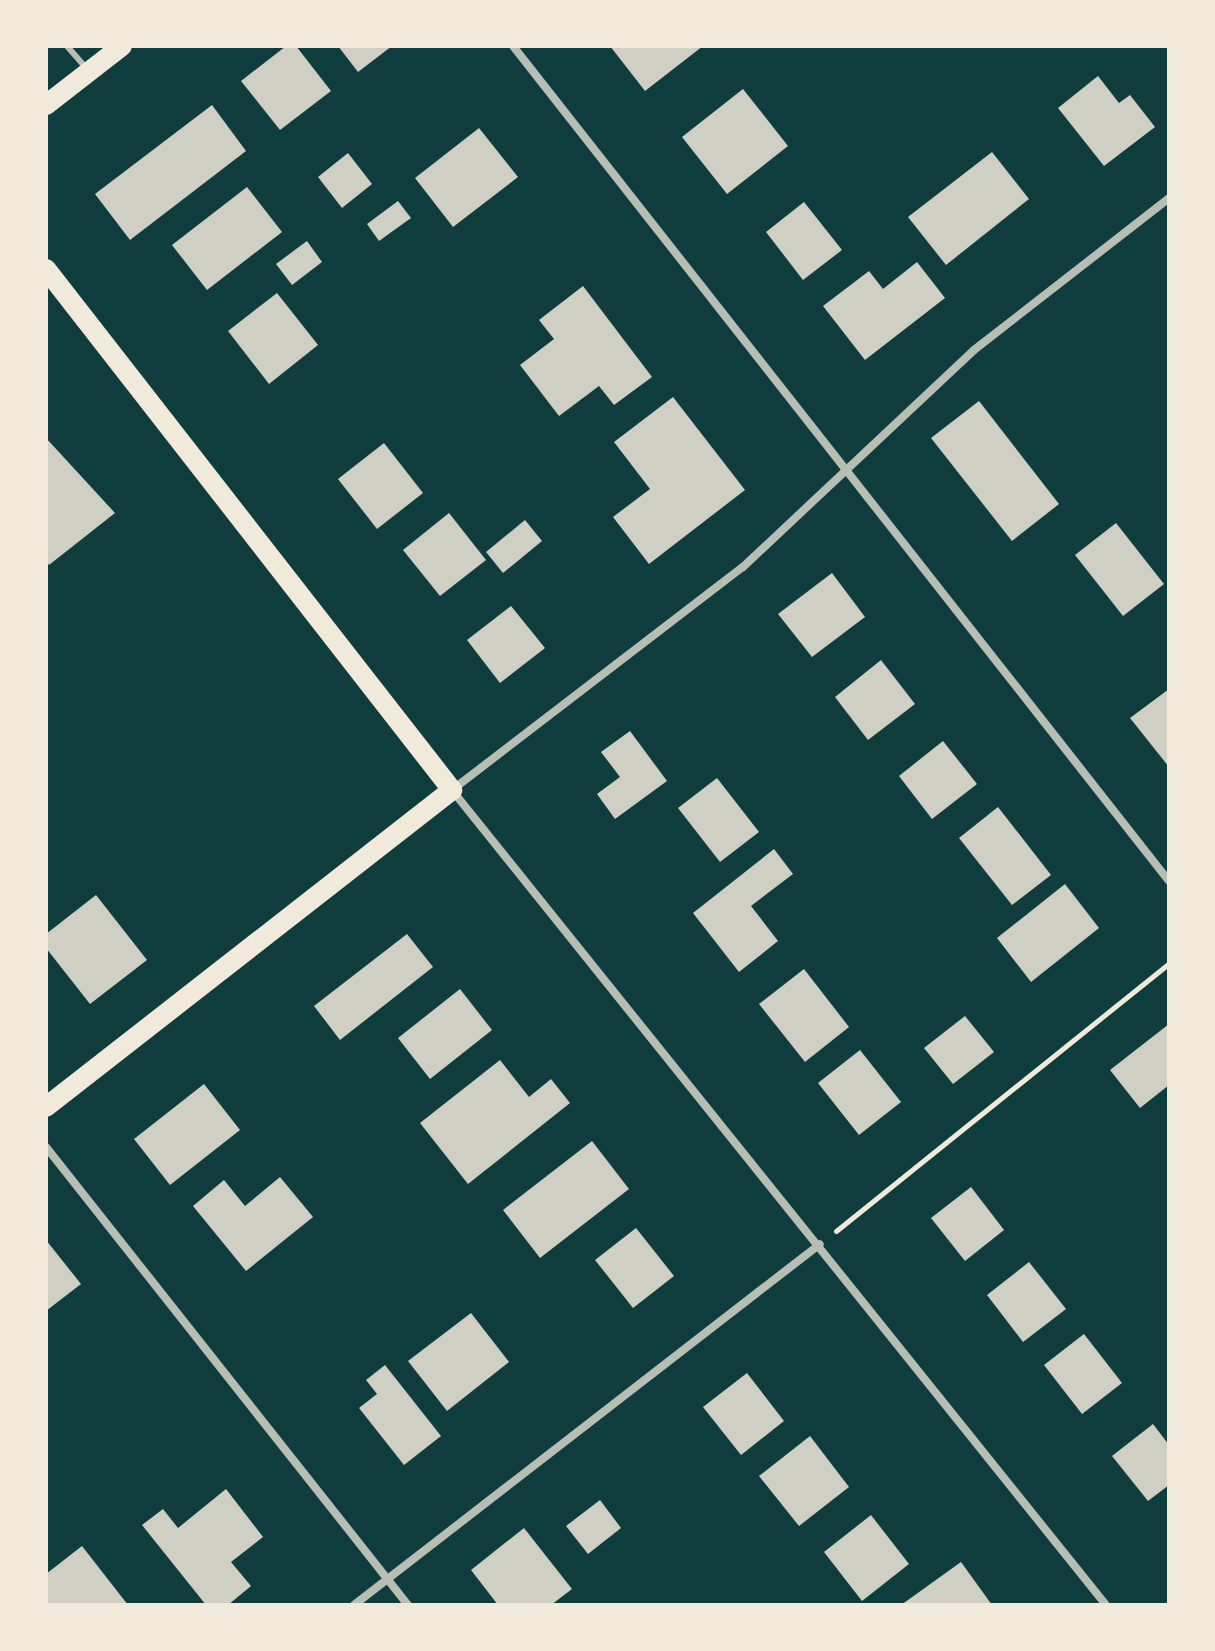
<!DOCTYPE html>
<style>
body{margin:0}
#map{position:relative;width:1215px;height:1651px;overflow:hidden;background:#0f3d3e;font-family:"Varela Round",sans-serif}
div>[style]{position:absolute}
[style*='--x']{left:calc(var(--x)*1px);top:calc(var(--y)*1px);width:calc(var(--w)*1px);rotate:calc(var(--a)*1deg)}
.building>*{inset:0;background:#cfcfc3}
.path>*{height:5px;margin:-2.5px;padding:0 2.5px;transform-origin:2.5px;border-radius:2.5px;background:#f1e9da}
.service>*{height:6px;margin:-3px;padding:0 3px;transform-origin:3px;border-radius:3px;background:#b8beb3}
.minor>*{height:8px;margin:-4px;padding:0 4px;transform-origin:4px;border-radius:4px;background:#b8beb3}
.primary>*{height:20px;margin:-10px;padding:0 10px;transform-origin:10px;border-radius:10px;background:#f1e9da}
span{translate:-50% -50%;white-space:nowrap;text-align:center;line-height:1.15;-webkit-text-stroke:6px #f1e9da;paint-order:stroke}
.frame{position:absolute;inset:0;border:48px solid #f1e9da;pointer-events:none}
</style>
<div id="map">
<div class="building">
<i style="clip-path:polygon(286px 46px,296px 46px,331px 91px,280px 130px,241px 81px)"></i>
<i style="clip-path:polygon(338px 46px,392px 46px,358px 72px)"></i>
<i style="clip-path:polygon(610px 46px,703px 46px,645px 91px)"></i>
<i style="clip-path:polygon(1098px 76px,1119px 103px,1130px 95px,1155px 127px,1104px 166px,1058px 108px)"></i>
<i style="clip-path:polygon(743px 89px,788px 146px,727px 194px,682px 137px)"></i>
<i style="clip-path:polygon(212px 105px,246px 151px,130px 240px,95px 194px)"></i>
<i style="clip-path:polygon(479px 128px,518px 177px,453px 227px,415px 178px)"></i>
<i style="clip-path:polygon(992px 152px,1029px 199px,946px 265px,908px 217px)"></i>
<i style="clip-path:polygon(348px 153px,372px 184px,342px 208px,318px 177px)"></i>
<i style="clip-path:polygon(247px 187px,282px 232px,207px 290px,172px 245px)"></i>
<i style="clip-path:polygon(398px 201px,411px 218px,379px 241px,367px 224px)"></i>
<i style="clip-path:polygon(804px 202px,842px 250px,803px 280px,766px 232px)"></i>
<i style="clip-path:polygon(307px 241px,322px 262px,292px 285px,276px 264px)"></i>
<i style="clip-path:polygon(917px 262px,945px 298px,865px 360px,823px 306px,869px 271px,883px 289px)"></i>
<i style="clip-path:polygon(583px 286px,652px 377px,614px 405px,599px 386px,559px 416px,520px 365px,554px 339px,539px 320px)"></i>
<i style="clip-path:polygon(277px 293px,318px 345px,269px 384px,228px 331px)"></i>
<i style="clip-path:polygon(673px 397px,745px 490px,649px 564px,613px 517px,650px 489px,614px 442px)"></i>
<i style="clip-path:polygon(979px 401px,1059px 504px,1012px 541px,931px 438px)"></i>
<i style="clip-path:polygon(46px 438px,115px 513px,49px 565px,46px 561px)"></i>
<i style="clip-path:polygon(384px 443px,423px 493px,377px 529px,338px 479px)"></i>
<i style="clip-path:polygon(449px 513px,486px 560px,440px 596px,403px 550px)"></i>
<i style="clip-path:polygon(525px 520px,542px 541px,503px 573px,486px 552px)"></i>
<i style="clip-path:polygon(1116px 523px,1164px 584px,1123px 616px,1075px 555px)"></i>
<i style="clip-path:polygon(832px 573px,865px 617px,812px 657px,778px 614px)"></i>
<i style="clip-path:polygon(511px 606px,545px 648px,500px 683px,467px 640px)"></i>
<i style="clip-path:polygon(881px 660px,915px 704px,868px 740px,835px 697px)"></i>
<i style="clip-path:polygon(1169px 689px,1169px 767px,1130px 718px)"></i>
<i style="clip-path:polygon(630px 731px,667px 781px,615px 819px,597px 794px,620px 777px,601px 752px)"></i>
<i style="clip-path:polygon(943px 741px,977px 784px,932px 819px,899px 776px)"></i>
<i style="clip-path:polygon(717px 778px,759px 832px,720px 862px,678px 808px)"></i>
<i style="clip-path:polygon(998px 807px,1051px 875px,1012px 905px,959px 838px)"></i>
<i style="clip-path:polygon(774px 849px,793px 874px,751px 906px,778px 941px,739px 972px,693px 913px)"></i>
<i style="clip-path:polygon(1065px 884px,1099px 928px,1031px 982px,997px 938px)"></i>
<i style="clip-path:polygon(96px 895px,147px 960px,90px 1004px,46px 948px,46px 934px)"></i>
<i style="clip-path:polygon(407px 934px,433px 967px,340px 1040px,314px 1006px)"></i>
<i style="clip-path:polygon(804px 969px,849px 1027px,805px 1062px,759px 1004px)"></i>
<i style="clip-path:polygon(460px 989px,492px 1030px,430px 1079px,398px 1038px)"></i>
<i style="clip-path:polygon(965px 1016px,994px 1052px,953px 1084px,924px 1048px)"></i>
<i style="clip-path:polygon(1169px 1024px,1169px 1085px,1140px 1108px,1110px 1070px)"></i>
<i style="clip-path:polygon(860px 1050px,901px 1102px,859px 1135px,818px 1083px)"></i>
<i style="clip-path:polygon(500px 1060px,529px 1097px,551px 1079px,570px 1103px,468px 1184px,420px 1123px)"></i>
<i style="clip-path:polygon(204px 1084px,240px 1130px,170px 1185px,134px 1139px)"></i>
<i style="clip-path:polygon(592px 1141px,629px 1189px,540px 1258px,503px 1210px)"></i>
<i style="clip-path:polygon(280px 1177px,313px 1217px,246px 1271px,193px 1206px,224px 1180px,245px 1206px)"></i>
<i style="clip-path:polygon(971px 1187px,1004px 1230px,965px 1261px,931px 1218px)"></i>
<i style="clip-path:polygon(636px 1228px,674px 1276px,633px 1308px,595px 1260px)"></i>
<i style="clip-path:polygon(46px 1240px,81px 1284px,46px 1311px)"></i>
<i style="clip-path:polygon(1029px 1262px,1066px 1309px,1023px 1342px,987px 1295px)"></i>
<i style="clip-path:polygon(471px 1313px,509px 1362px,447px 1411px,408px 1361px)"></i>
<i style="clip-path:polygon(1084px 1334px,1122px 1383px,1082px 1414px,1044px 1365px)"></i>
<i style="clip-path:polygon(385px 1365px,441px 1436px,404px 1465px,359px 1408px,377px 1394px,366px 1380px)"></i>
<i style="clip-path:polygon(747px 1373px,784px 1421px,741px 1455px,703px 1407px)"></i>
<i style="clip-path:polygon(1153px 1424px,1169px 1445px,1169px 1485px,1148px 1501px,1112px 1456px)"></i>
<i style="clip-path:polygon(810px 1436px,849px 1487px,799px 1526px,759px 1476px)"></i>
<i style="clip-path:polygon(226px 1489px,263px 1537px,231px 1562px,251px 1586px,228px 1605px,206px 1605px,142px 1525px,163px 1509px,178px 1528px)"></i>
<i style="clip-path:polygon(600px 1500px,621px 1528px,588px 1554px,566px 1526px)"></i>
<i style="clip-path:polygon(871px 1515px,909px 1564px,862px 1601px,824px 1552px)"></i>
<i style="clip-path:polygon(524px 1528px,572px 1589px,551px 1605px,498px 1605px,471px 1570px)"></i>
<i style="clip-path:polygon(82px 1546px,128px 1605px,46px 1605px,46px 1574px)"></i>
<i style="clip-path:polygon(961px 1562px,992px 1605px,901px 1605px)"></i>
</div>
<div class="path">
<i style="--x:836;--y:1231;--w:427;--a:-38.8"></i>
</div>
<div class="service">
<i style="--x:67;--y:46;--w:29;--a:49"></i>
</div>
<div class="minor">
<i style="--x:513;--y:46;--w:1062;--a:51.85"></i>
<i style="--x:46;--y:1147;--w:584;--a:51.68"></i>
<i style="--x:354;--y:1605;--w:589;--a:-37.76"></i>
<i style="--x:1106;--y:1605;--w:1045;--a:-128.75"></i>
<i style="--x:452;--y:790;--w:367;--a:-37.5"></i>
<i style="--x:743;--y:567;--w:317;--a:-43.2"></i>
<i style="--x:974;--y:350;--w:247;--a:-37.9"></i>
</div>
<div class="primary">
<i style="--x:46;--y:105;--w:96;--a:-37.8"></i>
<i style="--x:46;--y:269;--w:661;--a:52.07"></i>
<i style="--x:452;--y:790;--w:515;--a:142.02"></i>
</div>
<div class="frame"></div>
</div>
